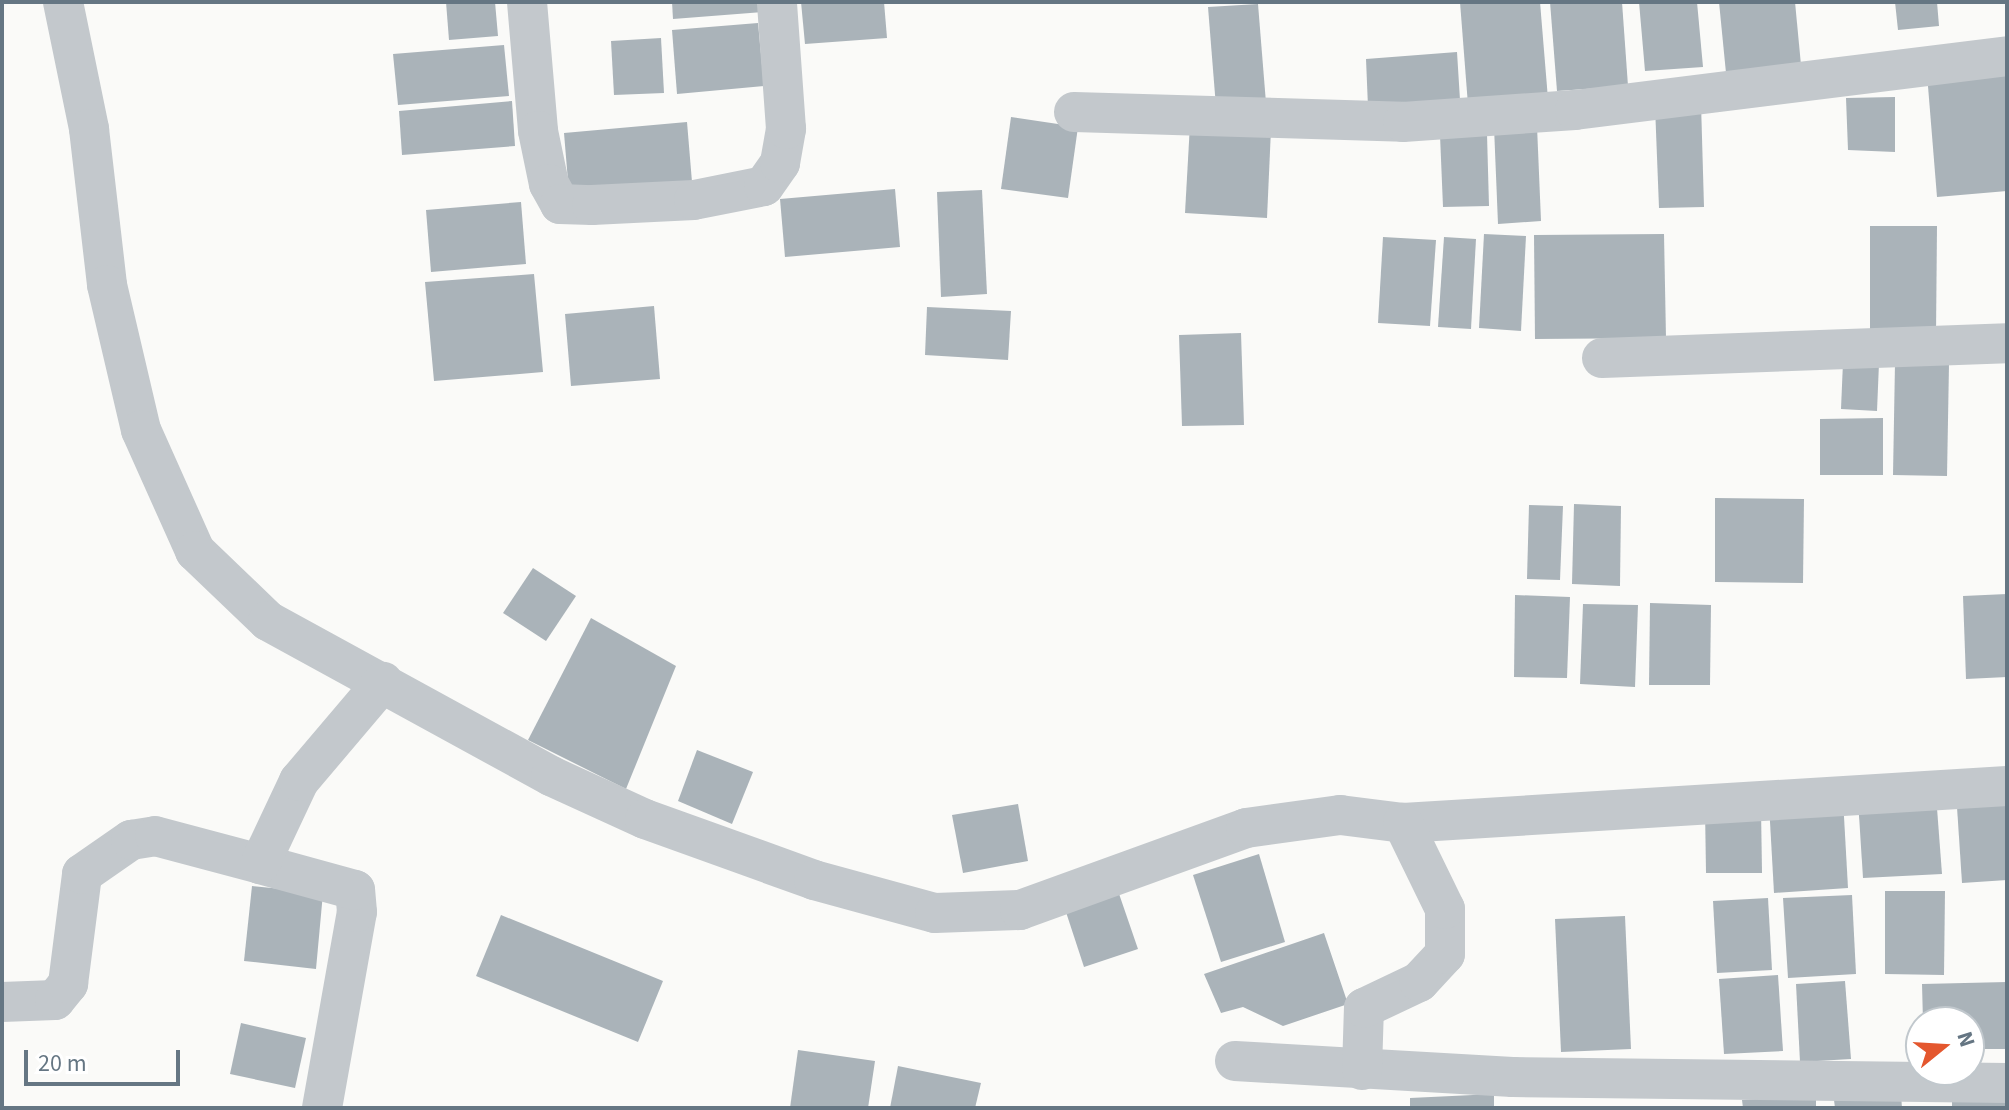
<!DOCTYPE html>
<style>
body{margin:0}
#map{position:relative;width:2009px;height:1110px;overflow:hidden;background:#fafaf8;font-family:"Source Sans 3",sans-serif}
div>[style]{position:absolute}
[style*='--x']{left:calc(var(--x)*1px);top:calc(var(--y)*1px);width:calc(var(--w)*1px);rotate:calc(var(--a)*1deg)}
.building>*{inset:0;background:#aab3b9}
.minor>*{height:40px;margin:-20px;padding:0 20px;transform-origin:20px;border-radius:20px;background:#c3c8cc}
span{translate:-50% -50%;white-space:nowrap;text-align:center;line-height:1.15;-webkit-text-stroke:8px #fff;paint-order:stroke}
.frame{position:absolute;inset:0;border:4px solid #657683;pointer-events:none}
.north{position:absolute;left:1905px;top:1006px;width:80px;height:80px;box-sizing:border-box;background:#fff;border:2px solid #c1c8cd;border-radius:50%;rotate:72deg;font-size:22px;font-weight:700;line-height:32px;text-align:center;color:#657683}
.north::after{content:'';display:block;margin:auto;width:28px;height:36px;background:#e4572e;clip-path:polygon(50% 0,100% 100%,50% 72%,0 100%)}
.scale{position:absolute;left:24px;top:1050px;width:156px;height:36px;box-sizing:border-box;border:4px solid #657683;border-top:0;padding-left:10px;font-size:24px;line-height:28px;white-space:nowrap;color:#657683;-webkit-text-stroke:6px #fff;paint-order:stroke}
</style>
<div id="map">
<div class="building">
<i style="clip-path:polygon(446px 2px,495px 2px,498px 36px,449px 40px)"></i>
<i style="clip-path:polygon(672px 2px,762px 2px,763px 12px,673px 19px)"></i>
<i style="clip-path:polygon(801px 2px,884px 2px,887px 38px,805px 44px)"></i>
<i style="clip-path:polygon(1460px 2px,1540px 2px,1548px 99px,1468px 105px)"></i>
<i style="clip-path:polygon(1550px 2px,1622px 2px,1628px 86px,1557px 91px)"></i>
<i style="clip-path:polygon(1639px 2px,1697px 2px,1703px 67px,1645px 71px)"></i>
<i style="clip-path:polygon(1719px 2px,1795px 2px,1801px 65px,1726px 73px)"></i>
<i style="clip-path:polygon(1895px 2px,1937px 2px,1939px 26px,1898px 30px)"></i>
<i style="clip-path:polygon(1258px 4px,1266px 103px,1216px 107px,1208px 7px)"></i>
<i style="clip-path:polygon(758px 23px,764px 86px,677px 94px,672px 30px)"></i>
<i style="clip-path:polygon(661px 38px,664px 93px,614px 95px,611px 41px)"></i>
<i style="clip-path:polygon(504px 45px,509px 96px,398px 105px,393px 54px)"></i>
<i style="clip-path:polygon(1457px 52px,1460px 100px,1368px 107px,1366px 59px)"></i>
<i style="clip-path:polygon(2007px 67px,2007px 191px,1937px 197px,1927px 74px)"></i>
<i style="clip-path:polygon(1895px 97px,1895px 152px,1848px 150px,1846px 98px)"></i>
<i style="clip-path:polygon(512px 101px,515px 146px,402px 155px,399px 111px)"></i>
<i style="clip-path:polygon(1701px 103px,1704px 207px,1659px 208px,1655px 106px)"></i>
<i style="clip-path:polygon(1011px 117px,1078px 127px,1068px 198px,1001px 189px)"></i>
<i style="clip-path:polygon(687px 122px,692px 182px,569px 193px,564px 133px)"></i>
<i style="clip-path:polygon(1190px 124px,1271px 129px,1267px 218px,1185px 213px)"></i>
<i style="clip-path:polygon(1537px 126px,1541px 221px,1498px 224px,1494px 127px)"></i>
<i style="clip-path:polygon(1487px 134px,1489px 206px,1443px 207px,1440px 135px)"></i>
<i style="clip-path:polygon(895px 189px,900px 247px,785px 257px,780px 199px)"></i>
<i style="clip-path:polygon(982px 190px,987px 294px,941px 297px,937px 192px)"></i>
<i style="clip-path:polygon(521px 202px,526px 264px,431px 272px,426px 210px)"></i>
<i style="clip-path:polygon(1870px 226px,1937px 226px,1936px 335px,1870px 334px)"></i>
<i style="clip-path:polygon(1484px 234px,1526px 236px,1521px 331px,1479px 328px)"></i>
<i style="clip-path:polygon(1664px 234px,1666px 338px,1535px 339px,1534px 235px)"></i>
<i style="clip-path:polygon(1383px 237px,1436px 240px,1430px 326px,1378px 323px)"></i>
<i style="clip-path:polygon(1444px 237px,1476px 239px,1471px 329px,1438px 327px)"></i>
<i style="clip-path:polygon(534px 274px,543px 372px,434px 381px,425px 282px)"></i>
<i style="clip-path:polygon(654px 306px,660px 379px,571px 386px,565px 314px)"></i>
<i style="clip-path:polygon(927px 307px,1011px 311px,1008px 360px,925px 355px)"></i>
<i style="clip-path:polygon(1241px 333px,1244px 425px,1182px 426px,1179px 335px)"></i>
<i style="clip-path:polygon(1843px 362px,1879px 363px,1877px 411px,1841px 409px)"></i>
<i style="clip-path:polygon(1895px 363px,1949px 364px,1947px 476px,1893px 475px)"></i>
<i style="clip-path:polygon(1883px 418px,1883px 475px,1820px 475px,1820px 419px)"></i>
<i style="clip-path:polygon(1715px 498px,1804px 499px,1803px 583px,1715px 582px)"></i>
<i style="clip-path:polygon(1574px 504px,1621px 506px,1620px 586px,1572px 584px)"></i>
<i style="clip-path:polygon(1529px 505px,1563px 506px,1560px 580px,1527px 579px)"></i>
<i style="clip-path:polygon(533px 568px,576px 596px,546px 641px,503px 613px)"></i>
<i style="clip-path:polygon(2007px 594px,2007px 677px,1966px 679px,1963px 596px)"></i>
<i style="clip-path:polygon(1515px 595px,1570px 597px,1567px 678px,1514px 677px)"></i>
<i style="clip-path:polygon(1650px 603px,1711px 605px,1710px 685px,1649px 685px)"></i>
<i style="clip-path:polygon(1583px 604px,1638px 605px,1635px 687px,1580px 684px)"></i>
<i style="clip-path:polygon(591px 618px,676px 666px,626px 789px,528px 740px)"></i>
<i style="clip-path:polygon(697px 750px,753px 772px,732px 824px,678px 801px)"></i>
<i style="clip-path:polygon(1936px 795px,1942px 874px,1863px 878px,1858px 800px)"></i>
<i style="clip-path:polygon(1843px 799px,1848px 888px,1774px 893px,1769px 804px)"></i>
<i style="clip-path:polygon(1018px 804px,1028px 861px,963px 873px,952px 815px)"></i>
<i style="clip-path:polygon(2007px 804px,2007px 880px,1962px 883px,1957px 807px)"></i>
<i style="clip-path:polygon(1705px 809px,1761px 809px,1762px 873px,1706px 873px)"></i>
<i style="clip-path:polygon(1259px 854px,1285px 942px,1221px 962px,1193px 875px)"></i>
<i style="clip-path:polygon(252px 886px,323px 893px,316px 969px,244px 961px)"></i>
<i style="clip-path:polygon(1117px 888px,1138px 949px,1084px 967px,1064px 906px)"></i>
<i style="clip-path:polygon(1885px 891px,1945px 891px,1944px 975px,1885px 974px)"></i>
<i style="clip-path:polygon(1852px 895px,1856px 974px,1788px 978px,1783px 898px)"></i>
<i style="clip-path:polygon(1768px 898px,1772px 970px,1717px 973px,1713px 901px)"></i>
<i style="clip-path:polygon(501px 915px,663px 981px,638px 1042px,476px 976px)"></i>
<i style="clip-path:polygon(1625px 916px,1631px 1049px,1561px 1052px,1555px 919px)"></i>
<i style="clip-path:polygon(1324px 933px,1348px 1004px,1283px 1026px,1243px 1007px,1221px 1013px,1204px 974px)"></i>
<i style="clip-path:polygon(1778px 975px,1783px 1051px,1724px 1054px,1719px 979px)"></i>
<i style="clip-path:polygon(1845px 981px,1851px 1059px,1800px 1062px,1796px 984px)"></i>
<i style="clip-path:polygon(2007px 982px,2007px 1049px,1969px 1049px,1969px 1022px,1923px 1022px,1922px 984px)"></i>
<i style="clip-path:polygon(241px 1023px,306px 1038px,295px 1088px,230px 1074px)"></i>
<i style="clip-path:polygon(798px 1050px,875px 1061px,868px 1108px,790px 1108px)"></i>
<i style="clip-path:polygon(898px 1066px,981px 1083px,975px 1108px,890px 1108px)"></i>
<i style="clip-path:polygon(1494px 1094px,1494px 1108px,1410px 1108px,1410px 1098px)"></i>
<i style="clip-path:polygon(1816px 1095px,1816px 1108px,1743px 1108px,1742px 1100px)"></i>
<i style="clip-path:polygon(1901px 1095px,1902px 1108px,1835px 1108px,1834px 1100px)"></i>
<i style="clip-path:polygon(2007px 1096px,2007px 1108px,1952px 1108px,1952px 1098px)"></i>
</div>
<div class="minor">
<i style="--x:63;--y:2;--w:130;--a:78.4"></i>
<i style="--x:89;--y:129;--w:157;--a:83.4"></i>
<i style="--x:107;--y:285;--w:149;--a:76.8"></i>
<i style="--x:141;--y:430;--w:133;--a:65.9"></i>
<i style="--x:195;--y:551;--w:101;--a:43.8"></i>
<i style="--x:268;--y:621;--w:323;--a:28.7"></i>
<i style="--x:551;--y:776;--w:103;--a:24.6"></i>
<i style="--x:645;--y:819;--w:180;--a:19.8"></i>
<i style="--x:814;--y:880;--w:125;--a:15.3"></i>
<i style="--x:935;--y:913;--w:85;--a:-2"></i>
<i style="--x:1020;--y:910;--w:240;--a:-19.9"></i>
<i style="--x:1246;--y:828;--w:95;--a:-7.9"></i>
<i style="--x:1340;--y:815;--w:64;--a:7.2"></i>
<i style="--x:1403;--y:823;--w:605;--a:-3.51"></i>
<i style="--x:527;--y:2;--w:129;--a:85.1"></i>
<i style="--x:538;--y:131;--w:54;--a:78.3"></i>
<i style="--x:549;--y:184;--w:23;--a:61"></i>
<i style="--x:560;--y:204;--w:32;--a:2"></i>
<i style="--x:592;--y:205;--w:102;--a:-2.8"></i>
<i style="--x:694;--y:200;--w:71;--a:-11.3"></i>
<i style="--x:764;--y:186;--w:28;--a:-55"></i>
<i style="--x:780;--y:163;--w:35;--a:-80"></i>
<i style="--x:786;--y:129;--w:127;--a:-94.1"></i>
<i style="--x:1074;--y:112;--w:329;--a:1.7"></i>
<i style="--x:1403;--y:122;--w:172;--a:-4"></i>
<i style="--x:1575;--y:110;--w:435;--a:-7.1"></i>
<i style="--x:1602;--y:358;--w:405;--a:-2.1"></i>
<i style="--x:2;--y:1002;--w:53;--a:-2.2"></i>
<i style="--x:55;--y:1000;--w:21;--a:-51"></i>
<i style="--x:68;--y:984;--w:111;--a:-82.7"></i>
<i style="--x:82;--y:874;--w:60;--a:-34.8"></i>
<i style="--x:131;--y:840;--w:24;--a:-9"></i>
<i style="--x:155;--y:836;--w:109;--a:14.9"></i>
<i style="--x:1235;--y:1061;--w:278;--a:3.3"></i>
<i style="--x:1513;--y:1077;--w:494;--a:0.7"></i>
<i style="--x:1362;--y:1070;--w:62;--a:-88.2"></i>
<i style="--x:1364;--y:1008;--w:61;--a:-25.3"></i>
<i style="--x:1419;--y:982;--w:38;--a:-47"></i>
<i style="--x:1445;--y:954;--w:45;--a:-90"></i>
<i style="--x:1445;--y:909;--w:96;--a:-116"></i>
<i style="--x:322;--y:1108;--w:199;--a:-79.9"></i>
<i style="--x:357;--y:912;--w:22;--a:-95"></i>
<i style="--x:355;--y:890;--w:98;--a:-164.7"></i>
<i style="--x:260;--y:864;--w:92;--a:-64.8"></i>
<i style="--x:299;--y:781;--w:130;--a:-49.7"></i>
</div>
<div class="frame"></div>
<div class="north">N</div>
<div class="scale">20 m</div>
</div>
